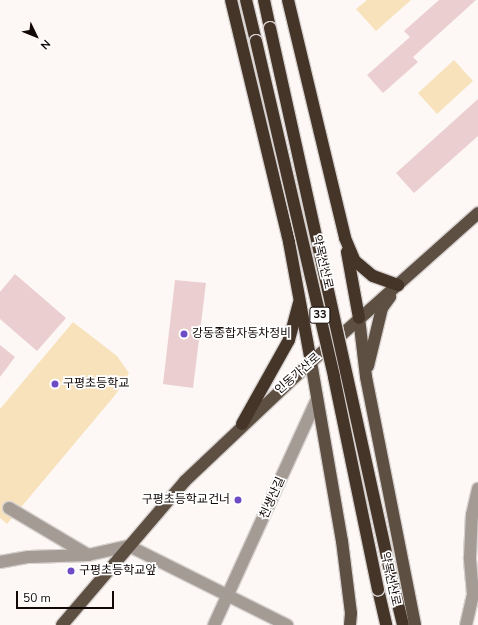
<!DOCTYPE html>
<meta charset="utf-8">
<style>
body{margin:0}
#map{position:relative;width:478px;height:625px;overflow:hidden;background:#fdf8f6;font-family:"Nunito Sans","Noto Sans KR",sans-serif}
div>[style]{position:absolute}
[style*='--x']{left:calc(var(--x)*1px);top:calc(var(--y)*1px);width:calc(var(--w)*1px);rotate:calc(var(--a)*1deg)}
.green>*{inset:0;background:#f8e2bc}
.building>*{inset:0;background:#ebcecf}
.roads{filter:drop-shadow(1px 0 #d7d2d0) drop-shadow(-1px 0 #d7d2d0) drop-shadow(0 1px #d7d2d0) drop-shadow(0 -1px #d7d2d0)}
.minor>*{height:12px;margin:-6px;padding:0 6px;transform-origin:6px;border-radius:6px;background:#a49b94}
.major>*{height:12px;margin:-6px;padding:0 6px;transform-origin:6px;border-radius:6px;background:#5e4f43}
.highway>*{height:12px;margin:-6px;padding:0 6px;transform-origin:6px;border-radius:6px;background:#453528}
.bridges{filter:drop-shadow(1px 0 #d7d2d0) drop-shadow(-1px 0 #d7d2d0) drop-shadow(0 1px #d7d2d0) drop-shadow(0 -1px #d7d2d0)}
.highway-bridge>*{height:12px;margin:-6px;padding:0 6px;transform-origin:6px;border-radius:6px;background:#453528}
.dots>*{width:11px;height:11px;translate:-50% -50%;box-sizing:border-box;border:2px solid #fff;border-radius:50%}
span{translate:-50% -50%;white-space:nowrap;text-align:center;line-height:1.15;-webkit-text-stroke:3.5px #fff;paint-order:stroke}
.shield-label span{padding:1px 3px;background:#fff;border:1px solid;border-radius:3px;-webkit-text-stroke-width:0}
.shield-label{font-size:11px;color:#120907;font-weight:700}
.street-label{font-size:12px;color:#120907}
.poi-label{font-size:12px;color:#120907}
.left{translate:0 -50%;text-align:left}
.right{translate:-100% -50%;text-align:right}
.north{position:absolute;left:16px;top:16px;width:40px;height:40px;-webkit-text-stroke:3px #fff;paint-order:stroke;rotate:133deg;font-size:11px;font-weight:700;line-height:16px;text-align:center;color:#120907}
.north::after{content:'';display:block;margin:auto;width:14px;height:18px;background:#120907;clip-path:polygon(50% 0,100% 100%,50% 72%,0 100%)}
.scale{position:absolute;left:16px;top:591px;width:98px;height:18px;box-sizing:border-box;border:2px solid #120907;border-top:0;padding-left:5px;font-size:12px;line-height:14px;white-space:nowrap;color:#120907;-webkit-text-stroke:3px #fff;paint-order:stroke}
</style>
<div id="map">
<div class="green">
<i style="clip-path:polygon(367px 0,411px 0,376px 31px,356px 9px)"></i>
<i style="clip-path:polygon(454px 60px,473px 81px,437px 114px,418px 93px)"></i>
<i style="clip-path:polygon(73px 322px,117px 356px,129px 373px,116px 394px,7px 524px,0 518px,0 409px)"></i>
</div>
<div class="building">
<i style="clip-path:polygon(439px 0,476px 0,413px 57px,418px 62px,383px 93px,367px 75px,410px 37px,404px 31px)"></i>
<i style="clip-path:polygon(478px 99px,478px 136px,414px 193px,396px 173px)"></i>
<i style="clip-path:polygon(15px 274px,66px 318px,37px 351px,0 319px,0 292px)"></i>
<i style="clip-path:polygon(175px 280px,206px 283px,193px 388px,163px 384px)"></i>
<i style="clip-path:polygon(0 345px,15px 357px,0 377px)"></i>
</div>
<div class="roads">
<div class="minor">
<i style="--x:9;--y:508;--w:92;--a:30.7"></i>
<i style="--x:88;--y:555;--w:42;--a:-12.4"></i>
<i style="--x:129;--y:546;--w:177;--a:26.6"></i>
<i style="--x:0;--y:562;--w:29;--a:-10"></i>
<i style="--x:29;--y:557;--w:59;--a:-1.9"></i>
<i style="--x:214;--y:625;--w:248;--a:-65.5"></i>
<i style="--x:466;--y:625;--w:32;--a:-77"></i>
<i style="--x:473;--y:594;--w:37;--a:-95"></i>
<i style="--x:470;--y:557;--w:42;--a:-87.3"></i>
<i style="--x:472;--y:515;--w:27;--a:-77"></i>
</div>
<div class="major">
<i style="--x:359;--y:318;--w:59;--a:83.2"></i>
<i style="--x:366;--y:377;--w:253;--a:78.8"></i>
<i style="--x:311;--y:362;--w:182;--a:80.2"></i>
<i style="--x:342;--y:541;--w:73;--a:82.9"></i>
<i style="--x:351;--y:613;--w:12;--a:95"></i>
<i style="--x:368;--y:366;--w:60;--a:-76.4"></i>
<i style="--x:382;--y:308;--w:14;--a:-54"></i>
<i style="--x:62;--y:625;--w:189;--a:-49.5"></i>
<i style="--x:185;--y:481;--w:173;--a:-43.4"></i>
<i style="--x:311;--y:362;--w:224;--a:-41.7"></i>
</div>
<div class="highway">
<i style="--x:231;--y:0;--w:249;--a:76.5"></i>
<i style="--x:289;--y:242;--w:122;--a:79.6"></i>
<i style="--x:246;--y:0;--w:42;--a:76.3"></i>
<i style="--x:264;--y:0;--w:29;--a:78"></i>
<i style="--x:288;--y:0;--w:245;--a:76.5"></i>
<i style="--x:345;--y:238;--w:25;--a:67"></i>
<i style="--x:355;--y:261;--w:23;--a:40"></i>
<i style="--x:373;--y:276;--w:27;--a:20"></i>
<i style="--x:347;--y:252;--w:67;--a:79.7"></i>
<i style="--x:242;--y:424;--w:96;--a:-60.8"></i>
<i style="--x:289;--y:340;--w:38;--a:-75"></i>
<i style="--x:391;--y:575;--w:51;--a:76.5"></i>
<i style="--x:378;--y:589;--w:37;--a:77"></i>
</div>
</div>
<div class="bridges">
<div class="highway-bridge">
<i style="--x:270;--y:28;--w:560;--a:77.53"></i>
<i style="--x:256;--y:41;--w:345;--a:76.9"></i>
<i style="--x:334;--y:377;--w:217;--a:78.3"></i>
</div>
</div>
<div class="dots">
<i style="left:184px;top:334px;background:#6d4bc4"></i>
<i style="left:55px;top:384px;background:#6d4bc4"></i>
<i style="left:238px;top:500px;background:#6d4bc4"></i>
<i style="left:71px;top:571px;background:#6d4bc4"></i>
</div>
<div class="shield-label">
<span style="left:320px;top:315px">33</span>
</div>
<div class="street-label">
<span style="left:322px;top:262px;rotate:77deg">약목선산로</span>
<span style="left:298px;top:374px;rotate:-41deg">인동가산로</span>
<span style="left:273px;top:498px;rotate:-66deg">천생산길</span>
<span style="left:390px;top:579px;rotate:78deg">약목선산로</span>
</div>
<div class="poi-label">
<span class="left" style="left:192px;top:334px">강동종합자동차정비</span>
<span class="left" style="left:63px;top:384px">구평초등학교</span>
<span class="right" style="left:230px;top:500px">구평초등학교건너</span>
<span class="left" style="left:79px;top:571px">구평초등학교앞</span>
</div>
<div class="north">N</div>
<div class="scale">50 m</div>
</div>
